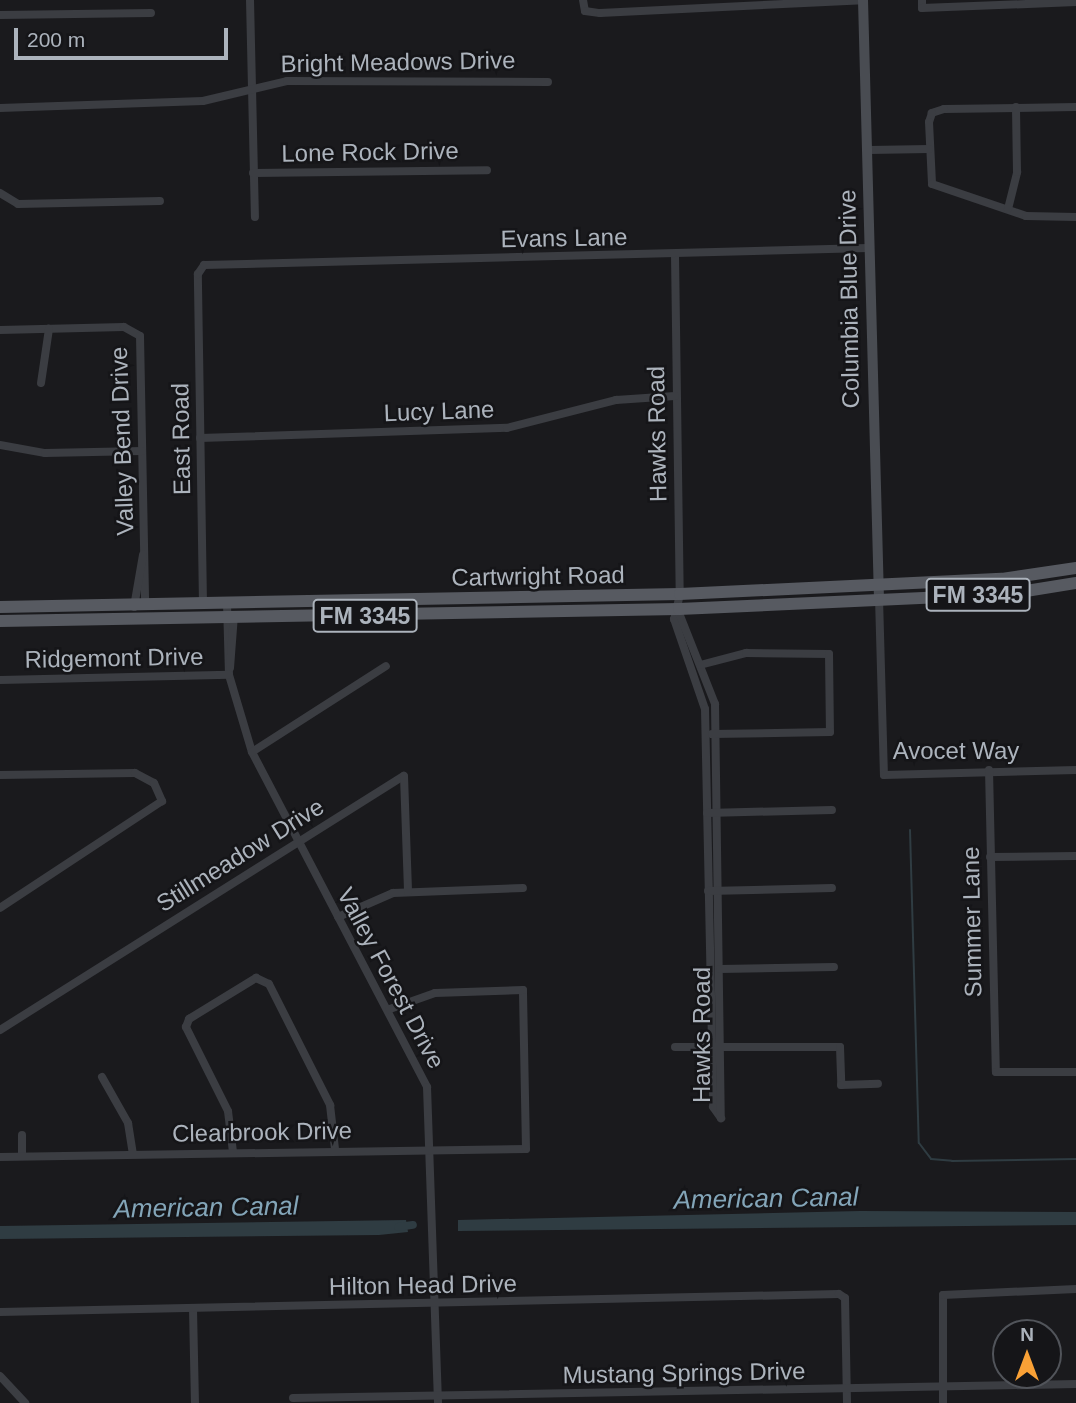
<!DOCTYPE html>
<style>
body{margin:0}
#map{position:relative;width:1076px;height:1403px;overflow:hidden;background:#1a1a1d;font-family:Arial,sans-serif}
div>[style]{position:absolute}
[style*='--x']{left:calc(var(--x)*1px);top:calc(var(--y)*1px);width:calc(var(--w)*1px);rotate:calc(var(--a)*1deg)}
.water>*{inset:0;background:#2f3c42}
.stream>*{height:2px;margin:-1px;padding:0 1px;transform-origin:1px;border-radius:1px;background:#2f3c42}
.canal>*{height:8px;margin:-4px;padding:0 4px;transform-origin:4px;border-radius:4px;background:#2f3c42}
.street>*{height:8px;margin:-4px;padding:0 4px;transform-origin:4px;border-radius:4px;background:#3b3d42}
.secondary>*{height:10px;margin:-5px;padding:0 5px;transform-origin:5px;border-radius:5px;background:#494c52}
.primary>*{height:12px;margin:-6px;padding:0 6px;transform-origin:6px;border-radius:6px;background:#575a61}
span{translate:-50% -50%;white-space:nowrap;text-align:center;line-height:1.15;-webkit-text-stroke:5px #151518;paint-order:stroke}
.shield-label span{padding:2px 5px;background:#151518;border:2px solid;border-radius:5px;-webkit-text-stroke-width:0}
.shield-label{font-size:23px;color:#acb3bc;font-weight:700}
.street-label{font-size:24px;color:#acb3bc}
.water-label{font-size:26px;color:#83a5b8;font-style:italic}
.north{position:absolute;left:992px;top:1319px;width:70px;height:70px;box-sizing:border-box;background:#151518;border:2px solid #51545a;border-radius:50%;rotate:0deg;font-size:19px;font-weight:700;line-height:28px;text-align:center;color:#acb3bc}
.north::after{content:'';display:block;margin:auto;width:24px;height:32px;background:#f9a136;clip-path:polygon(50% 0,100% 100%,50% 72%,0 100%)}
.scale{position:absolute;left:14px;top:28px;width:214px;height:32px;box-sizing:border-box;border:4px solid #acb3bc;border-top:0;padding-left:9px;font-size:21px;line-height:24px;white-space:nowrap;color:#acb3bc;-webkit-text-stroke:5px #151518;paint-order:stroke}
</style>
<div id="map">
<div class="water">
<i style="clip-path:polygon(860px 1211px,1076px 1212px,1076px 1225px,458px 1231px,458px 1220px)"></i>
<i style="clip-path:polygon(406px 1220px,408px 1232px,379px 1235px,0 1239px,0 1226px)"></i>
</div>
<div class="stream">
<i style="--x:910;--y:830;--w:313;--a:88.4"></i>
<i style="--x:919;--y:1143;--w:20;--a:53"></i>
<i style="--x:931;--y:1159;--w:21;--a:5"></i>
<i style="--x:952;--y:1161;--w:124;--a:-0.9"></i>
</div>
<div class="canal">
<i style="--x:398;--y:1227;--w:15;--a:-8"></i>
</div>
<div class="street">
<i style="--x:250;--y:0;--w:217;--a:88.7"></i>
<i style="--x:583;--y:0;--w:11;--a:80"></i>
<i style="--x:585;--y:11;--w:15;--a:8"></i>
<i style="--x:600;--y:13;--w:263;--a:-2.8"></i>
<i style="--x:922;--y:0;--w:8;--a:90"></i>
<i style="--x:922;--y:8;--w:154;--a:-2.2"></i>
<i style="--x:0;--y:15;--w:151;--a:-0.8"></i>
<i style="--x:1076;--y:107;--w:132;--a:179.1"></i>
<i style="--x:944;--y:109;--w:13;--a:162"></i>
<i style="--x:932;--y:113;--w:9;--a:108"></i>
<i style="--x:929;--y:122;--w:62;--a:87.2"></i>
<i style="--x:932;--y:184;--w:99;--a:18.8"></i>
<i style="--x:1026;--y:216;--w:50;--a:1.1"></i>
<i style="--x:0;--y:108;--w:203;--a:-2"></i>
<i style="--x:203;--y:101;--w:86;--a:-13.4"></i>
<i style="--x:287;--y:81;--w:261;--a:0.2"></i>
<i style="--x:869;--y:150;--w:60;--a:-1"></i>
<i style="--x:253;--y:173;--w:234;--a:-0.7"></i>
<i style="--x:0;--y:193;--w:21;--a:31"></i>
<i style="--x:18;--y:204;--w:142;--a:-1.2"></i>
<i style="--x:1008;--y:209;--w:38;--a:-76"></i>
<i style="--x:1017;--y:172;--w:65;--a:-90.9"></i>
<i style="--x:675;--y:255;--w:339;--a:89.2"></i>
<i style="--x:680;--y:594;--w:26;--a:103"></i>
<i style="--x:674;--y:619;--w:95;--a:71"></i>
<i style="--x:705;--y:709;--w:398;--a:88.8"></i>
<i style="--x:713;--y:1107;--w:14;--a:54"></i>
<i style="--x:0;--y:330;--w:124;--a:-1.4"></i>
<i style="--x:124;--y:327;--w:18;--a:29"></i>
<i style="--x:140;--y:336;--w:270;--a:88.9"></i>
<i style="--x:41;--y:383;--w:55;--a:-81.6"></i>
<i style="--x:200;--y:438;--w:307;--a:-1.9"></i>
<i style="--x:507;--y:428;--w:113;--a:-14.4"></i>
<i style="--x:616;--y:400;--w:59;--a:-3.9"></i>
<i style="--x:0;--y:445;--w:46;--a:10.1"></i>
<i style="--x:45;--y:453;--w:97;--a:-1.2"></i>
<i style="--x:879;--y:598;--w:177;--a:88.4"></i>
<i style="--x:884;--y:775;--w:192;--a:-1.5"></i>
<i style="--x:227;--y:603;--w:72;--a:88.4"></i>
<i style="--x:229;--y:675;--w:80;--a:73.4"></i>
<i style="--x:252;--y:752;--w:378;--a:62.4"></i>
<i style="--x:427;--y:1087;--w:316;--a:88"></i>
<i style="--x:203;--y:604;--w:330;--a:-90.9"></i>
<i style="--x:198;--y:274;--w:11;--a:-56"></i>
<i style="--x:204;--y:265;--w:664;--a:-1.47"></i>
<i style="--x:134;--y:607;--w:53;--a:-80.2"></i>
<i style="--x:679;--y:613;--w:98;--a:68.4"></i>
<i style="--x:715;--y:704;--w:414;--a:89.2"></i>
<i style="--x:700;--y:665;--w:48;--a:-14.6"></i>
<i style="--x:746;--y:653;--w:83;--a:0.7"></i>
<i style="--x:829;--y:654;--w:78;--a:89.3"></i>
<i style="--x:830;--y:732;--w:118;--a:179"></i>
<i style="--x:230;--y:668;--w:53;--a:-85.7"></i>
<i style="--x:0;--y:680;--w:229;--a:-1.3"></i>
<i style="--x:252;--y:752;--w:159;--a:-32.7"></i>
<i style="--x:989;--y:770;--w:302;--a:88.7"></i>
<i style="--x:996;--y:1072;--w:80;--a:0"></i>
<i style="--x:0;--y:775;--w:135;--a:-0.8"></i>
<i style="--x:135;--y:773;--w:21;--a:28"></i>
<i style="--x:154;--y:783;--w:20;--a:66"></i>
<i style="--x:162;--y:801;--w:194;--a:146.6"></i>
<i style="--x:707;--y:813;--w:125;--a:-1.4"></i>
<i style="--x:990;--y:857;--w:86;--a:-0.7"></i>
<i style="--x:708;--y:891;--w:124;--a:-1.4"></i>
<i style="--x:338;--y:917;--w:60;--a:-23.6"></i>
<i style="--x:393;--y:893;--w:130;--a:-2.2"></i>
<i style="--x:720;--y:969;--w:114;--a:-1"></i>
<i style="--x:0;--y:1030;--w:477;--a:-32.2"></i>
<i style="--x:404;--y:776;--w:116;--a:88"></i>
<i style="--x:675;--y:1047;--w:165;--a:0"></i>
<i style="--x:840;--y:1047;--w:38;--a:88"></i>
<i style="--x:841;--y:1085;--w:37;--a:-2"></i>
<i style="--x:102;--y:1077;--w:53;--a:60.5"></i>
<i style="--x:128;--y:1123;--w:31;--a:81"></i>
<i style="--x:22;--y:1135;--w:21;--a:90"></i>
<i style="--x:233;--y:1152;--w:41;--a:-97"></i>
<i style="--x:228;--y:1111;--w:94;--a:-116.6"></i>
<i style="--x:186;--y:1027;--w:9;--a:-69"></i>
<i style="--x:189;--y:1019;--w:79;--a:-31.5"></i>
<i style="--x:256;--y:978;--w:14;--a:25"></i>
<i style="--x:269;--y:984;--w:136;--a:63.2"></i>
<i style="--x:330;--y:1105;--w:44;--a:83.5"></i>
<i style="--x:0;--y:1157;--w:526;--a:-0.87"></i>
<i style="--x:526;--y:1149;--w:159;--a:-91.1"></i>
<i style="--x:523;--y:990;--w:88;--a:178"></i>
<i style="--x:435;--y:993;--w:48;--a:160.4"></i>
<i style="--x:193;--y:1309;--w:94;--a:88.8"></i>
<i style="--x:0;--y:1312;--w:839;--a:-1.23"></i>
<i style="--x:839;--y:1294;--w:7;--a:34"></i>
<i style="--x:845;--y:1298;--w:105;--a:88.9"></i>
<i style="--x:0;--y:1376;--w:37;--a:47"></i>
<i style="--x:293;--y:1398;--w:783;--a:-1.02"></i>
<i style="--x:943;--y:1403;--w:108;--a:-90"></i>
<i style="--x:943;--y:1295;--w:133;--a:-2.6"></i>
</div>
<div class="secondary">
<i style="--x:863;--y:0;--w:598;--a:88.47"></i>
</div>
<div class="primary">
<i style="--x:0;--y:607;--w:680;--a:-1.1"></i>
<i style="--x:680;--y:594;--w:322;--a:-2.7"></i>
<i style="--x:1002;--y:579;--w:75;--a:-8.5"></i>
<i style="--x:0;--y:621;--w:679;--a:-1.01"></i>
<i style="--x:679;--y:609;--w:328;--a:-2.6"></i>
<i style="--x:1007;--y:594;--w:70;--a:-9.1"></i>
</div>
<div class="shield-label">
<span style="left:978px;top:595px">FM 3345</span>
<span style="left:365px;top:616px">FM 3345</span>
</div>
<div class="street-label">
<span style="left:398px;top:62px;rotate:-1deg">Bright Meadows Drive</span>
<span style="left:370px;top:152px;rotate:-1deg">Lone Rock Drive</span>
<span style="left:564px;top:238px;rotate:-1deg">Evans Lane</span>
<span style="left:849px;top:299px;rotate:-91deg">Columbia Blue Drive</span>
<span style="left:439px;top:411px;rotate:-2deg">Lucy Lane</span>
<span style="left:657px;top:434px;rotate:-91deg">Hawks Road</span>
<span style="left:181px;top:439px;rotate:-91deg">East Road</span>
<span style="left:122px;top:441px;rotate:-92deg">Valley Bend Drive</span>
<span style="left:538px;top:576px;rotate:-1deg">Cartwright Road</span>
<span style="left:114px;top:658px;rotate:-1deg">Ridgemont Drive</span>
<span style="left:956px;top:751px">Avocet Way</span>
<span style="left:240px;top:855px;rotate:-32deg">Stillmeadow Drive</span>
<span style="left:972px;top:922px;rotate:-91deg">Summer Lane</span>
<span style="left:391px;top:978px;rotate:62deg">Valley Forest Drive</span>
<span style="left:702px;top:1035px;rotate:-90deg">Hawks Road</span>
<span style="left:262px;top:1132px;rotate:-1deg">Clearbrook Drive</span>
<span style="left:423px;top:1285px;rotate:-1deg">Hilton Head Drive</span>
<span style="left:684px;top:1373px;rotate:-1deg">Mustang Springs Drive</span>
</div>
<div class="water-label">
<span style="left:766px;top:1199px;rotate:-1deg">American Canal</span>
<span style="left:206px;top:1208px;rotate:-1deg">American Canal</span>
</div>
<div class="north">N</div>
<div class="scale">200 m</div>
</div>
